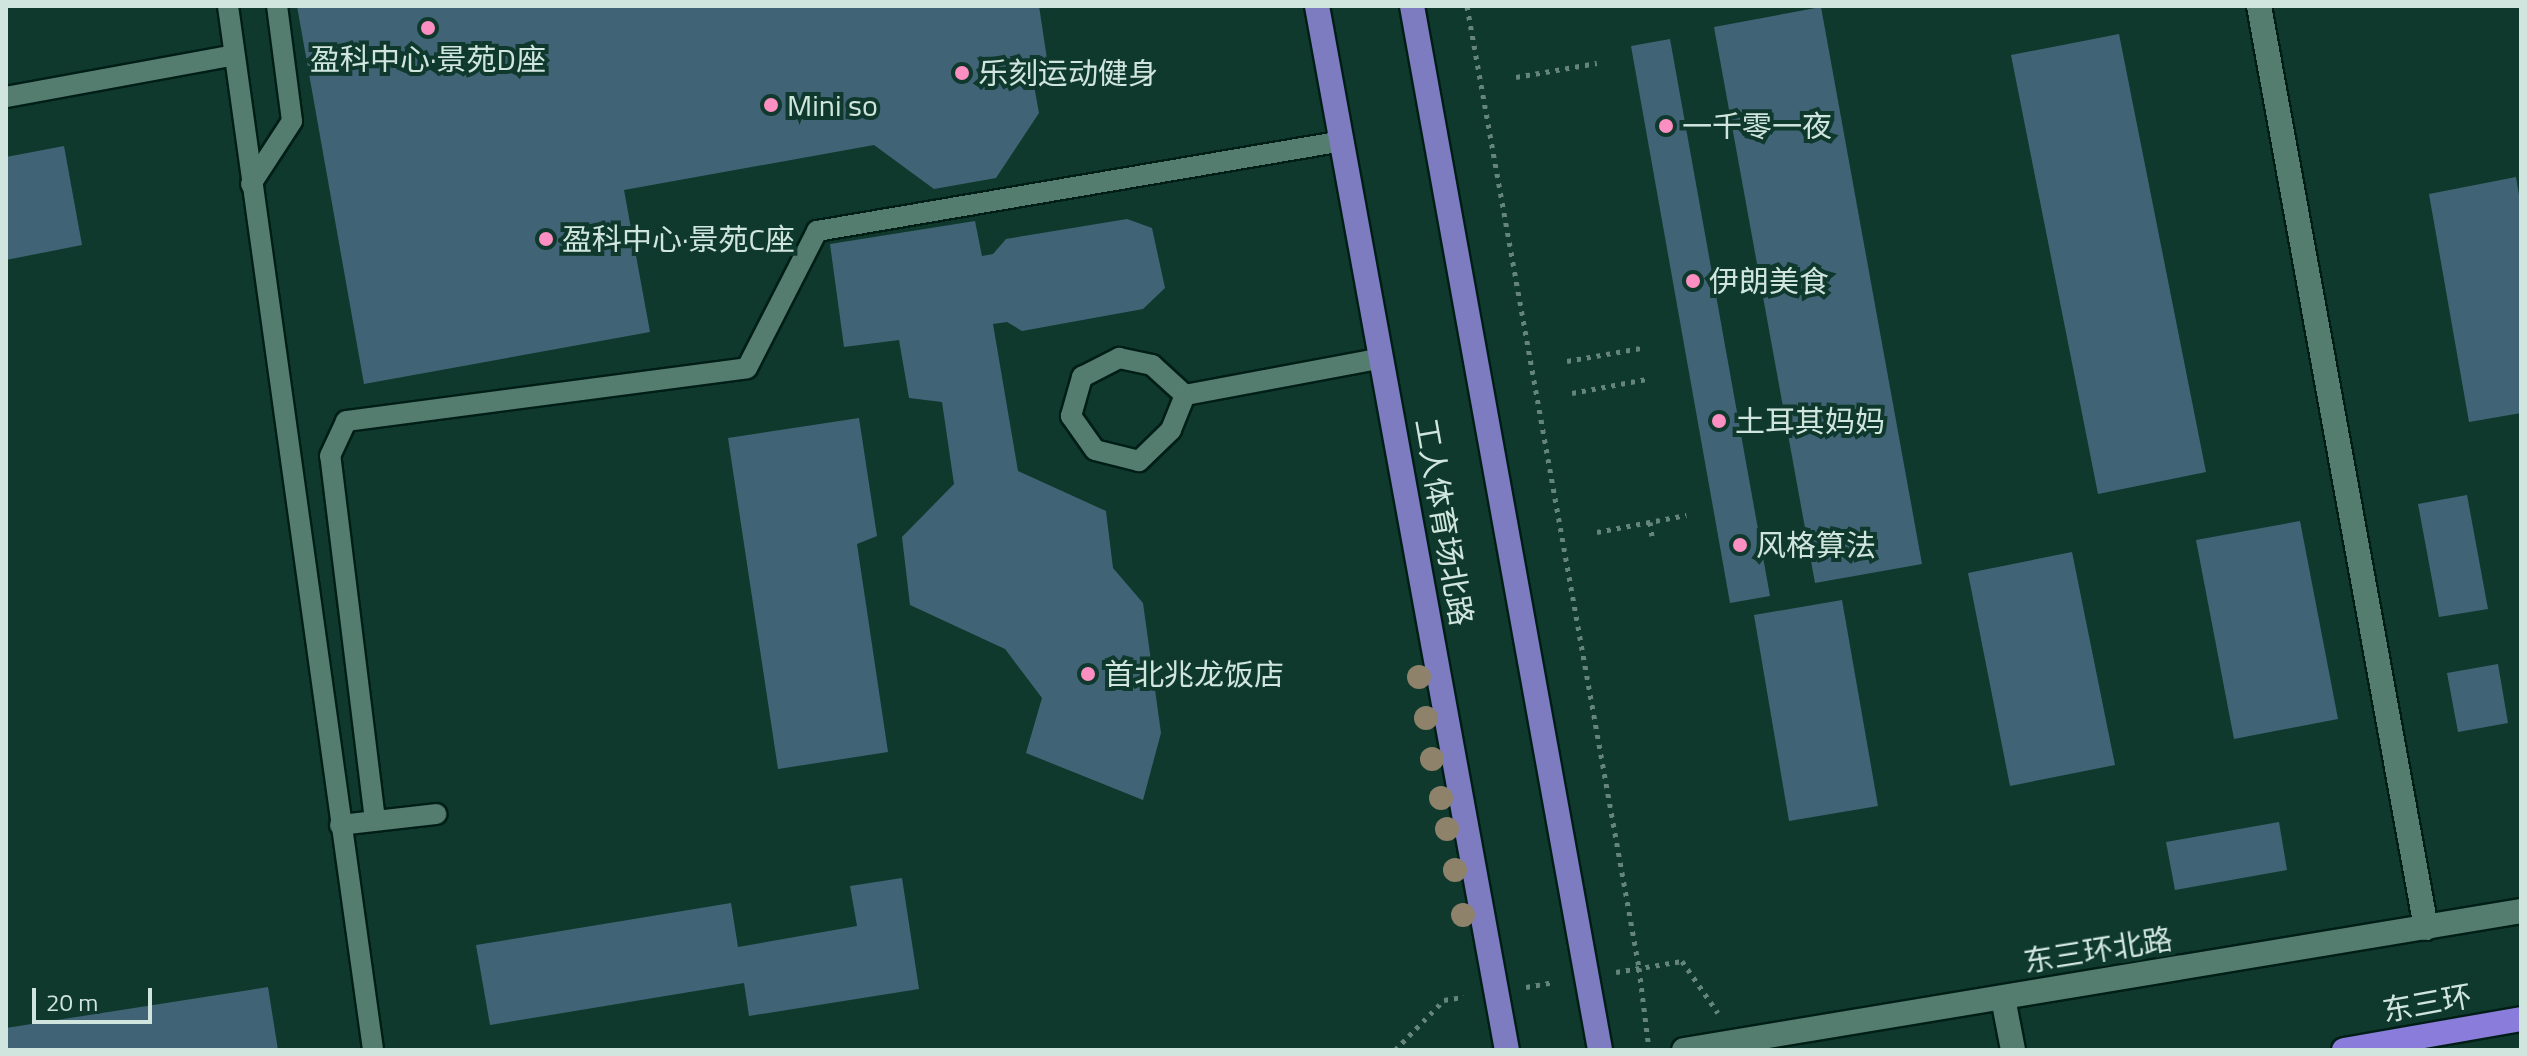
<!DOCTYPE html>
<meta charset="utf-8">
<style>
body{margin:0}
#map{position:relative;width:2527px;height:1056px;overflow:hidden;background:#0f392d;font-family:"Titillium Web","Noto Sans SC",sans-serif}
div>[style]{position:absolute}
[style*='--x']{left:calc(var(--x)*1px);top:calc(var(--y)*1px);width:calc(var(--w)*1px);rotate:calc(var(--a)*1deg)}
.building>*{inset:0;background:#406476}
.path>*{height:5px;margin-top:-2.5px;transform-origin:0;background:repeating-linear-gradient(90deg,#65857b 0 4px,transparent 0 10px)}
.roads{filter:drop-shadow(2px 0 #001e16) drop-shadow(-2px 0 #001e16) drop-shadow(0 2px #001e16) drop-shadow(0 -2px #001e16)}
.service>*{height:20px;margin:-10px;padding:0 10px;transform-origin:10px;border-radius:10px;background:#547d70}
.minor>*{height:24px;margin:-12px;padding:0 12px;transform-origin:12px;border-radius:12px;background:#547d70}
.tertiary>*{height:24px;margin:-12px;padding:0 12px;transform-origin:12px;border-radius:12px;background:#547d70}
.primary>*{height:24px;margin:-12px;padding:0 12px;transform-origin:12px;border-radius:12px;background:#7d7cc0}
.trunk>*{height:24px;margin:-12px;padding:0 12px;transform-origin:12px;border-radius:12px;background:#8a7cdb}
.trees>*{width:24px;height:24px;margin:-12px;border-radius:50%;background:#8e826b}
.dots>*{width:22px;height:22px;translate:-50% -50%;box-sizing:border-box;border:4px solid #0f392d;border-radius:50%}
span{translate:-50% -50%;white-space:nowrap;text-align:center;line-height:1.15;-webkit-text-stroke:8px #0f392d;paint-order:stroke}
.poi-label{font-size:30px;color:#d0e5dd}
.left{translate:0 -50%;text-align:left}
.street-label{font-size:30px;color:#d0e5dd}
.frame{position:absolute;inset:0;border:8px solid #d0e5dd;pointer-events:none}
.scale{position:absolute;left:32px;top:988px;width:120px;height:36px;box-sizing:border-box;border:4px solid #d0e5dd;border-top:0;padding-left:10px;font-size:24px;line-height:28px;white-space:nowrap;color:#d0e5dd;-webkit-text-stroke:6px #0f392d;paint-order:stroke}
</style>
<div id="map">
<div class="building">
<i style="clip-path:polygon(297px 6px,1039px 6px,1047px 59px,1033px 80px,1039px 113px,996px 178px,934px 189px,874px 145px,624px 190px,650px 332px,364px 384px)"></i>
<i style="clip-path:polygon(1821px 7px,1922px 564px,1815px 583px,1714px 27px)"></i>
<i style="clip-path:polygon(2119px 34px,2206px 472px,2098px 494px,2011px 55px)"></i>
<i style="clip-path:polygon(1670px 39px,1770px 596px,1730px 603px,1631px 46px)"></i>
<i style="clip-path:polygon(64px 146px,82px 245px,6px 260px,6px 157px)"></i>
<i style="clip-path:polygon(2516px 177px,2521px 207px,2521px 413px,2469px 422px,2429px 194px)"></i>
<i style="clip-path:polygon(1127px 219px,1152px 228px,1165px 288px,1143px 309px,1022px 331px,1007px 322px,993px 324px,1018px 471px,1106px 511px,1113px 568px,1143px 603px,1161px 733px,1143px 800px,1026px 753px,1042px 698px,1005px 649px,910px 605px,902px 537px,954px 484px,942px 402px,909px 398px,899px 340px,844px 347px,830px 244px,975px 221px,982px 256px,993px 254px,1006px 239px)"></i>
<i style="clip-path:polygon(859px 418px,877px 536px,857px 544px,888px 752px,778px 769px,728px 438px)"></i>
<i style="clip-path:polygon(2467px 495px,2488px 609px,2439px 617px,2418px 504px)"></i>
<i style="clip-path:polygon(2300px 521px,2338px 719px,2234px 739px,2196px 540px)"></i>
<i style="clip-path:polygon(2072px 552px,2115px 765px,2010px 786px,1968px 573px)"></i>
<i style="clip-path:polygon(1842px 600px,1878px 806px,1789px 821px,1754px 615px)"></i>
<i style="clip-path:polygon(2498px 664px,2508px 723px,2458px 732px,2447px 673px)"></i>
<i style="clip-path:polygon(2279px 822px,2287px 870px,2175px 890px,2166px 842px)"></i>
<i style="clip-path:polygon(902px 878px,919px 989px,749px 1016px,744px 983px,490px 1025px,476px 945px,731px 903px,738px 947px,857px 926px,850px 886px)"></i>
<i style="clip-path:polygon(268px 987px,278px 1050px,6px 1050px,6px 1028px)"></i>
</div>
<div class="path">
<i style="--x:1467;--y:6;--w:977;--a:79.86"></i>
<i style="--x:1639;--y:968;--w:82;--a:83"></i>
<i style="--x:1516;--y:77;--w:82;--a:-9.8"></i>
<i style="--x:1567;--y:361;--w:75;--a:-10"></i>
<i style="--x:1572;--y:393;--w:76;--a:-10.6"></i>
<i style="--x:1650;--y:522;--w:14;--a:82"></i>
<i style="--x:1597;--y:532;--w:91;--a:-10.8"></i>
<i style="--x:1616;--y:972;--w:67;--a:-9.5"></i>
<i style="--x:1682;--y:961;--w:63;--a:55.3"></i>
<i style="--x:1526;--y:987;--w:29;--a:-10"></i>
<i style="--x:1395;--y:1050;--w:70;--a:-45.6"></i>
<i style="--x:1444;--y:1000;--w:20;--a:-9"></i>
</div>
<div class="roads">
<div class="service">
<i style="--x:228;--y:6;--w:1054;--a:82.09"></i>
<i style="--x:6;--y:97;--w:232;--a:-10.4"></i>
<i style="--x:251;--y:184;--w:75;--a:-56.9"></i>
<i style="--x:292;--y:121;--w:116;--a:-97.4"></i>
<i style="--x:1185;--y:395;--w:38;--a:112"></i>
<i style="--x:1171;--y:430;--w:45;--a:135.9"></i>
<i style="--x:1139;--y:461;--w:45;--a:-166"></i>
<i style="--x:1095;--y:450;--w:42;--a:-125.2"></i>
<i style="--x:1071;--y:416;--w:41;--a:-74.2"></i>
<i style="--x:1082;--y:377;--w:42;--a:-27.2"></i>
<i style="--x:1119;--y:358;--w:34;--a:12"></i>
<i style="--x:1152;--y:365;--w:45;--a:42.3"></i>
<i style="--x:1185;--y:395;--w:200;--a:-10.6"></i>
<i style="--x:375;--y:820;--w:367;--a:-97"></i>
<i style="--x:330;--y:456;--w:38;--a:-65"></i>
<i style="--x:346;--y:421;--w:404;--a:-7.5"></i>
<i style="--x:747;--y:368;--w:154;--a:-62.9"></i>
<i style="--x:817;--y:231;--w:534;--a:-9.71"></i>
<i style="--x:340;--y:825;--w:97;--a:-6.5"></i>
</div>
<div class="minor">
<i style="--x:2259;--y:6;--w:937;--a:79.73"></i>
</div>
<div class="tertiary">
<i style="--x:2003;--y:998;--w:53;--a:79.1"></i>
<i style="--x:1684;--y:1050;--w:848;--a:-9.43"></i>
</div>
<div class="primary">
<i style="--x:1317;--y:6;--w:1061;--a:79.69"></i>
<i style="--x:1412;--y:6;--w:1061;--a:79.79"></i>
</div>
<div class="trunk">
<i style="--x:2344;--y:1050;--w:180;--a:-9.9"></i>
</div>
</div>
<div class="trees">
<i style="left:1419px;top:677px"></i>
<i style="left:1426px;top:718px"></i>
<i style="left:1432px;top:759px"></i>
<i style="left:1441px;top:798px"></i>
<i style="left:1447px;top:829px"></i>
<i style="left:1455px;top:870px"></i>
<i style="left:1463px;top:915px"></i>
</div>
<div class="dots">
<i style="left:428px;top:28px;background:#fc8fc2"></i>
<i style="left:962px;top:73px;background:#fc8fc2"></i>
<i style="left:771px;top:105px;background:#fc8fc2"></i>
<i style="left:1666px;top:126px;background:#fc8fc2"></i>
<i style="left:546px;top:239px;background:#fc8fc2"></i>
<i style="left:1693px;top:281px;background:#fc8fc2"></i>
<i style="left:1719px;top:421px;background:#fc8fc2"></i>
<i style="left:1740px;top:545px;background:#fc8fc2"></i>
<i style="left:1088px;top:674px;background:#fc8fc2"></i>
</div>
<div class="poi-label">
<span style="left:428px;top:59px">盈科中心·景苑D座</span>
<span class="left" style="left:978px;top:73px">乐刻运动健身</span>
<span class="left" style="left:787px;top:105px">Mini so</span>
<span class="left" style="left:1682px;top:126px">一千零一夜</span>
<span class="left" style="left:562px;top:239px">盈科中心·景苑C座</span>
<span class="left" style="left:1709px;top:281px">伊朗美食</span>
<span class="left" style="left:1735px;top:421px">土耳其妈妈</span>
<span class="left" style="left:1756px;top:545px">风格算法</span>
<span class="left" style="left:1104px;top:674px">首北兆龙饭店</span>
</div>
<div class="street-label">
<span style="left:1444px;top:522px;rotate:80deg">工人体育场北路</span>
<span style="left:2098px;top:950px;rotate:-9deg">东三环北路</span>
<span style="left:2427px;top:1003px;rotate:-10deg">东三环</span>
</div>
<div class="frame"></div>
<div class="scale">20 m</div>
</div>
